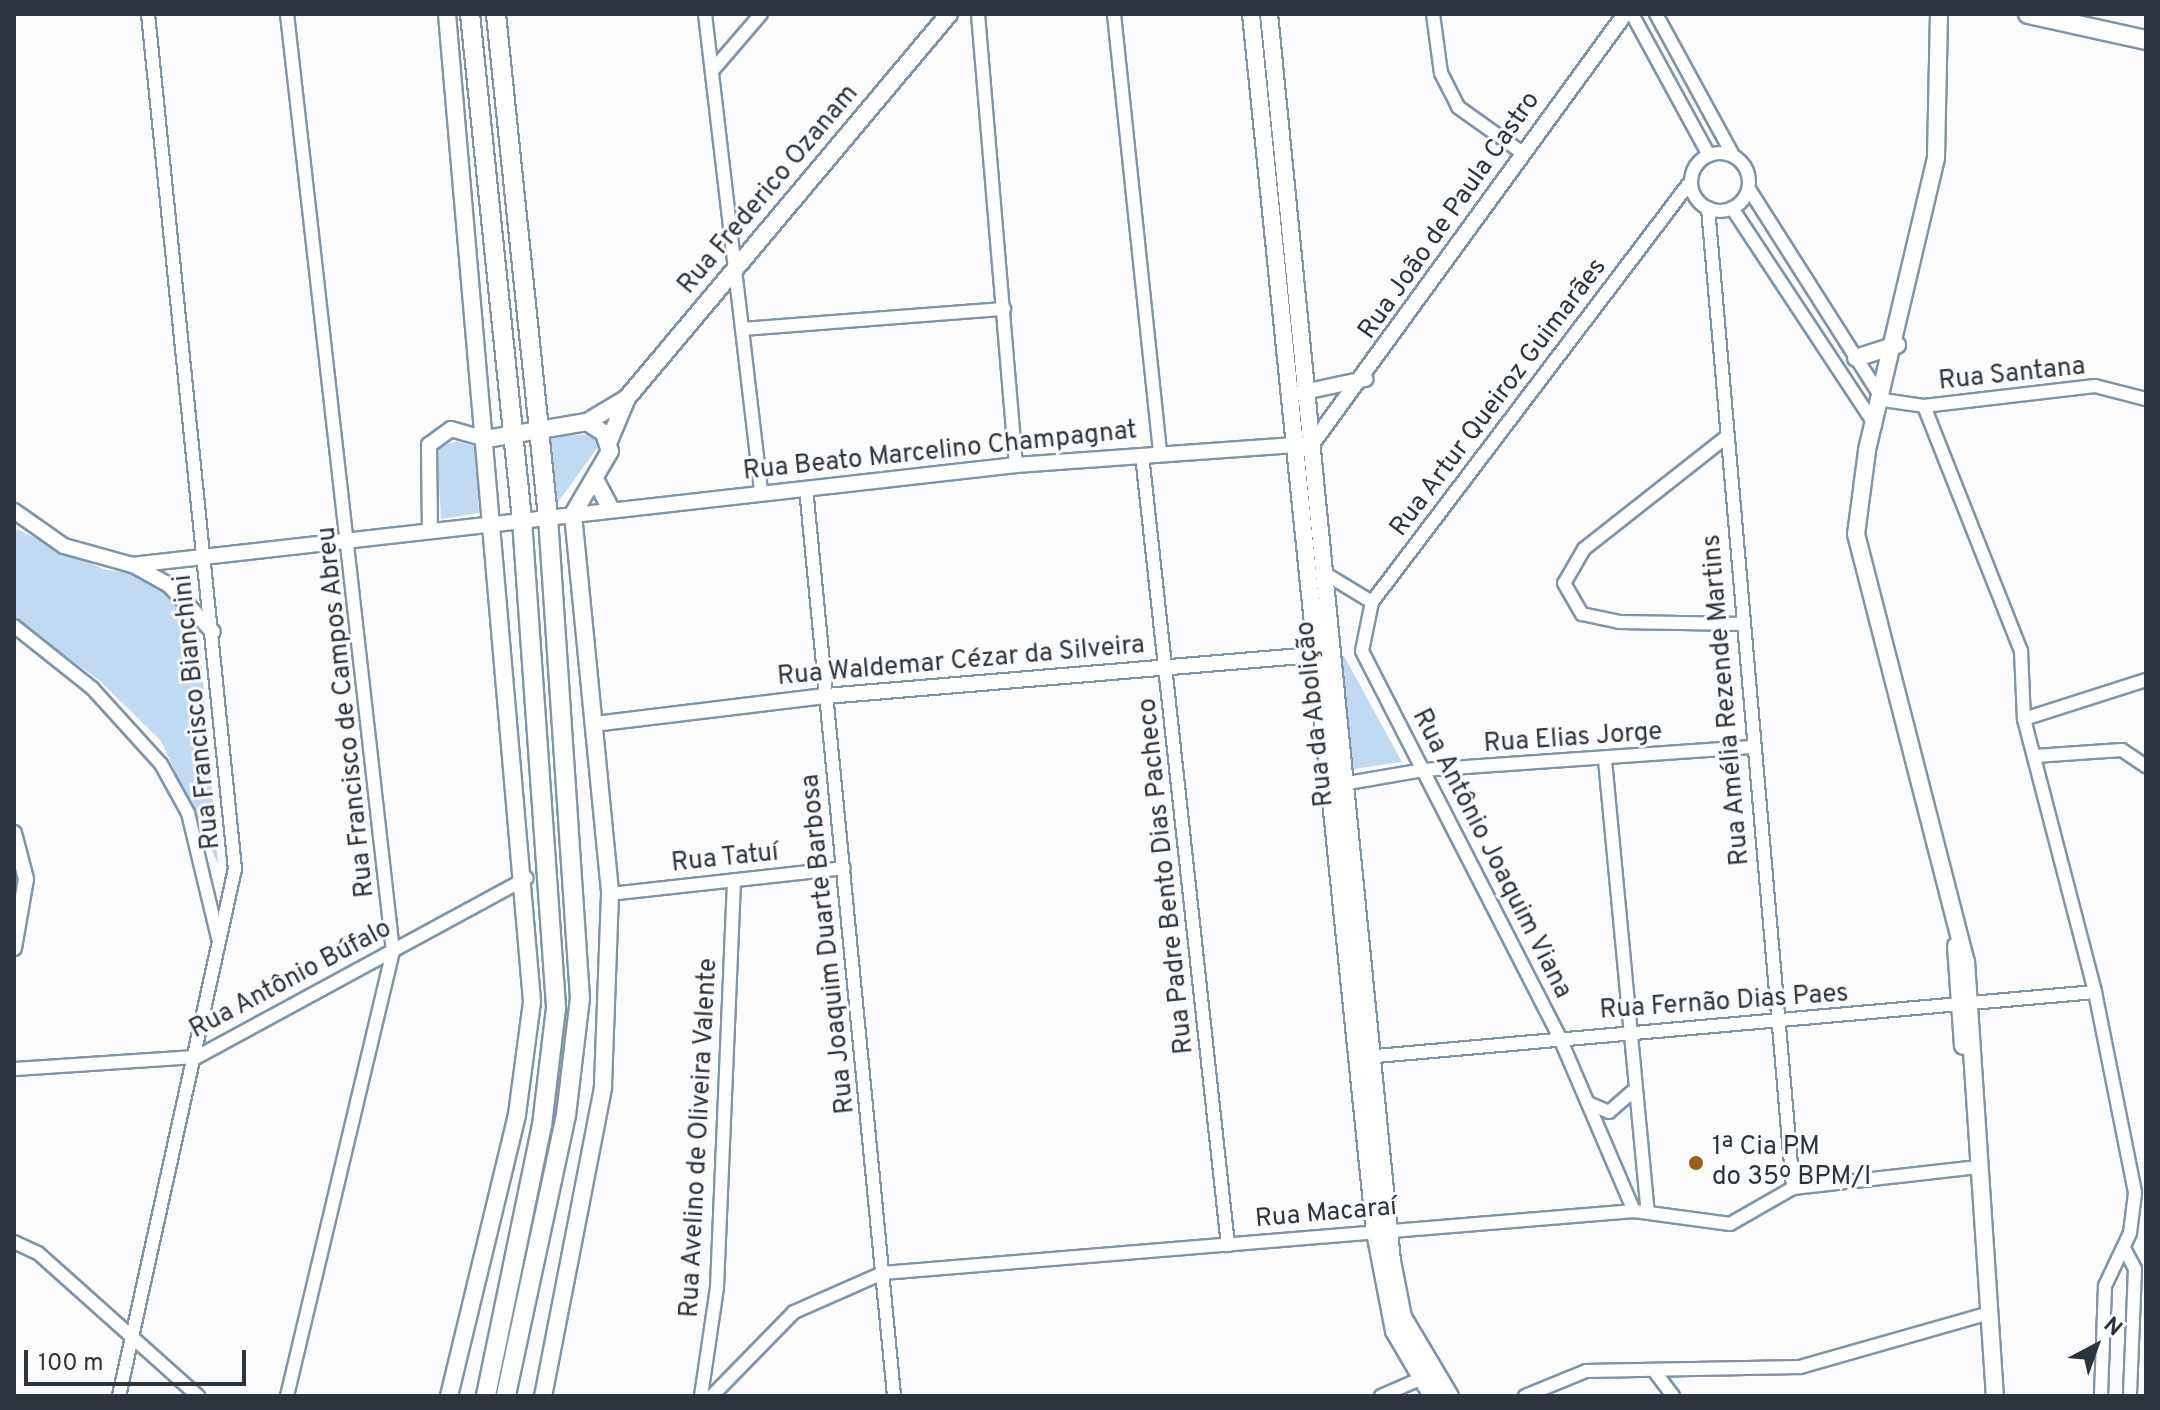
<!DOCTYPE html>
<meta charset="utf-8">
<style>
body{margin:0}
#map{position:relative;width:2160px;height:1410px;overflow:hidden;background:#fbfbfb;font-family:Overpass,sans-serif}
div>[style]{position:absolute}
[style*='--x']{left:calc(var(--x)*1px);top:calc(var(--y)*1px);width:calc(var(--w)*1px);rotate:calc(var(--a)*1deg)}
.green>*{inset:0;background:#c1daf3}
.roads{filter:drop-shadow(2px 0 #7f94a9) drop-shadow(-2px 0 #7f94a9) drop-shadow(0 2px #7f94a9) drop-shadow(0 -2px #7f94a9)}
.minor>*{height:12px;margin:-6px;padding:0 6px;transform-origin:6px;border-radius:6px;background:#fff}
.minor>.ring{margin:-6px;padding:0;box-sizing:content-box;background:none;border:12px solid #fff;border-radius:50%}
.tertiary>*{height:14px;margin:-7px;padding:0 7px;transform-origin:7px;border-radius:7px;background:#fff}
.secondary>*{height:16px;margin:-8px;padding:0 8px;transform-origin:8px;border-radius:8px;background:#fff}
.primary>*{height:18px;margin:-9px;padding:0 9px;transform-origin:9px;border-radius:9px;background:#fff}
.dots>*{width:22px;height:22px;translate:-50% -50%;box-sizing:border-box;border:4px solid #fbfbfb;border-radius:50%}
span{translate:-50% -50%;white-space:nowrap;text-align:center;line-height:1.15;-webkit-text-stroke:6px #fbfbfb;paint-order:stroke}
.street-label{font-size:26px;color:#2c353d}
.poi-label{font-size:26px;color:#2c353d}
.left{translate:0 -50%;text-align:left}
.frame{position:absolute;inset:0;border:16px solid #2c353d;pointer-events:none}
.north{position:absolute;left:2056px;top:1306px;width:80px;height:80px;-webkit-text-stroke:6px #fbfbfb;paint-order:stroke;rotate:41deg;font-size:22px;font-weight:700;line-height:32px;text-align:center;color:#2c353d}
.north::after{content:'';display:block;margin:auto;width:28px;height:36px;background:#2c353d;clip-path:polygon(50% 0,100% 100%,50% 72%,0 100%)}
.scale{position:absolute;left:24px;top:1350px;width:222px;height:36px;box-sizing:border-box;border:4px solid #2c353d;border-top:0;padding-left:10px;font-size:24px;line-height:28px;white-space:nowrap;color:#2c353d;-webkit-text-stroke:6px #fbfbfb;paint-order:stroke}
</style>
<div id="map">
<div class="green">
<i style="clip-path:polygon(549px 434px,593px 435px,600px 444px,556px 505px)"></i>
<i style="clip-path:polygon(457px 441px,476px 447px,479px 513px,441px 519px,437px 448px)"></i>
<i style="clip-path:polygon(14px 528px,103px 569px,159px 577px,198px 619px,218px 864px,161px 741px,100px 681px,14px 618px)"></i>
<i style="clip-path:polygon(1344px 656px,1402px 762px,1347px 770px,1334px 663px)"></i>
</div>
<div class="roads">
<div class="minor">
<i style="--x:287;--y:14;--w:943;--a:83.55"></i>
<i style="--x:393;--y:951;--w:457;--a:103.4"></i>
<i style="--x:705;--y:14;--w:482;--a:83.3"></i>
<i style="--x:978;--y:14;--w:453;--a:85.2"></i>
<i style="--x:1114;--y:14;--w:442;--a:84"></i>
<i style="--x:1433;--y:14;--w:60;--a:82.3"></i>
<i style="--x:1441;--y:73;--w:38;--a:63"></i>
<i style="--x:1458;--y:107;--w:77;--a:35.5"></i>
<i style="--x:1632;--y:14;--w:161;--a:61.4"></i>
<i style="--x:1656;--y:14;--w:161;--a:61.4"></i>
<i style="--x:712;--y:71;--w:75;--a:-49.3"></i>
<i class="ring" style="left:1691px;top:153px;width:46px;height:46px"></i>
<i style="--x:1749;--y:189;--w:250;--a:57.6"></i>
<i style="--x:1883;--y:400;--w:41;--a:8.3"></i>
<i style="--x:1924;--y:406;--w:172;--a:-6.7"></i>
<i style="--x:2095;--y:386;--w:53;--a:14.3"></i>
<i style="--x:1708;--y:208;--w:984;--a:85.04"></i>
<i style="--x:1732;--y:208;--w:260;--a:56.6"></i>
<i style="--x:742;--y:329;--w:263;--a:-4.4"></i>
<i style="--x:1924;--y:406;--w:264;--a:68.4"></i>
<i style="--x:2021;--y:651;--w:68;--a:87.5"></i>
<i style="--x:2024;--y:719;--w:282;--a:75.4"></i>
<i style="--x:2095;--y:992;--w:205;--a:78.7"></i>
<i style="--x:2135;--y:1193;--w:40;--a:97.1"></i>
<i style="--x:2130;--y:1233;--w:59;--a:115.3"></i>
<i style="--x:2105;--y:1286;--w:110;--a:92.1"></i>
<i style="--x:1725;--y:438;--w:179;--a:141.8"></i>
<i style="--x:1584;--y:549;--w:39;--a:120"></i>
<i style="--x:1564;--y:583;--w:36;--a:60"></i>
<i style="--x:1582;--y:614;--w:38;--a:12"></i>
<i style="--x:1619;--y:622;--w:124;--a:0.9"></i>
<i style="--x:1142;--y:455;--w:795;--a:83.79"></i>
<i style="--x:806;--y:488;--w:912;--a:84.46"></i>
<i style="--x:1324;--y:573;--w:56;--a:31.1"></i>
<i style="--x:14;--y:626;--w:100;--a:38.5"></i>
<i style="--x:92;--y:688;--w:103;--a:47.8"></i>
<i style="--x:161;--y:764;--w:56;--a:61.1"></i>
<i style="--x:188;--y:813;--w:129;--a:76.5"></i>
<i style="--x:2024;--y:719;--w:128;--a:-17.7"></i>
<i style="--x:2035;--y:756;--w:87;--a:-3.9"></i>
<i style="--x:2122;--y:750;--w:29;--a:34"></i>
<i style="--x:1605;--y:760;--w:453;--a:84.6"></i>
<i style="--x:1348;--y:783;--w:76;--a:-9.8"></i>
<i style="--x:1423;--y:770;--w:332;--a:-4"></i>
<i style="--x:610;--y:894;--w:235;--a:-6.3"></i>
<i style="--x:1365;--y:1057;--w:733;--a:-5.09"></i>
<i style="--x:14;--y:1069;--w:183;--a:-3.8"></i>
<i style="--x:197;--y:1057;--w:375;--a:-28.5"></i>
<i style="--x:1588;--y:1103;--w:23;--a:23"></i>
<i style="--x:1609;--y:1112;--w:30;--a:-41"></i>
<i style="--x:1634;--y:1211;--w:190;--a:-113.2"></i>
<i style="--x:1559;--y:1036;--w:432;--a:-117.1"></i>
<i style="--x:1362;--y:651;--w:50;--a:-78.5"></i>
<i style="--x:1372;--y:602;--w:528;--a:-52.85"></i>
<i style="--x:14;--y:1242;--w:26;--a:25"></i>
<i style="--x:38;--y:1253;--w:215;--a:41.8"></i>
<i style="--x:2125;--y:1250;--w:21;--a:62"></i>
<i style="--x:2135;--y:1269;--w:127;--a:92.3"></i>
<i style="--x:1655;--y:1372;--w:30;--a:53"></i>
<i style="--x:119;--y:1396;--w:540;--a:-77.59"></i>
<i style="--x:235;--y:869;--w:859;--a:-95.81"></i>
<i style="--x:701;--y:1396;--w:110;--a:-81.6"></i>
<i style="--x:717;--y:1287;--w:407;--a:-87.6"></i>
<i style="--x:712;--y:1396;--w:117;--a:-45.7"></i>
<i style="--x:794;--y:1312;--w:97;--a:-23.7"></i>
<i style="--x:883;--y:1273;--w:754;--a:-4.72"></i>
<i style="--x:1634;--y:1211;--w:97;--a:7.7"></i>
<i style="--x:1730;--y:1224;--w:73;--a:-29.7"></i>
<i style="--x:1793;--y:1188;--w:184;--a:-6.5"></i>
<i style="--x:1381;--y:1396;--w:52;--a:-23.6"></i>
<i style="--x:1525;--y:1396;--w:66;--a:-22.3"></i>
<i style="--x:1586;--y:1371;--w:214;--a:-1.1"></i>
<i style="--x:1800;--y:1367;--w:193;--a:-15.9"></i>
</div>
<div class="tertiary">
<i style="--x:1295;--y:394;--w:72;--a:-12.1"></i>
<i style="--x:14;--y:511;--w:61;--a:35"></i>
<i style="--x:64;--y:546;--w:71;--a:15.6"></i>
<i style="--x:132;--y:565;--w:890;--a:-6.45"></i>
<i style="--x:1016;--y:465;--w:297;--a:-4.1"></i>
<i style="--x:1312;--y:444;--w:532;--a:-53.95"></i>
<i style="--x:430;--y:531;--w:86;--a:-90.7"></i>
<i style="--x:429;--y:445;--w:27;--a:-36"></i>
<i style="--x:451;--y:429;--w:36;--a:16"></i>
<i style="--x:133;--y:565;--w:41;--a:29.1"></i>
<i style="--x:169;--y:585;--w:64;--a:46.9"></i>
<i style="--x:594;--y:724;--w:234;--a:-6.9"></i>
<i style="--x:826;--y:696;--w:501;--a:-4.81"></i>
<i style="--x:14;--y:833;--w:48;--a:75.4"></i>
<i style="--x:26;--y:879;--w:70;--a:99.9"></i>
</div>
<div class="secondary">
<i style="--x:447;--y:14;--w:992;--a:85.08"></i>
<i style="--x:532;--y:1002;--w:114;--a:97.6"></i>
<i style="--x:517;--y:1115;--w:289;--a:103.6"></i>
<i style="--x:1251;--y:14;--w:1224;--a:84.19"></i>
<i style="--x:1375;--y:1232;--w:101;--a:79.1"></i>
<i style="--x:1394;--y:1331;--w:75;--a:59.7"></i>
<i style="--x:1269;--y:14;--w:1253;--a:84.37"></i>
<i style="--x:1392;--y:1261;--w:57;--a:78.9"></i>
<i style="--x:1403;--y:1317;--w:92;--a:59.3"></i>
<i style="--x:1939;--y:14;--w:144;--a:91.2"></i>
<i style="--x:1936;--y:158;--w:301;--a:103.3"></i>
<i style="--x:1867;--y:451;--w:84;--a:97.5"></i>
<i style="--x:1856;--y:534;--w:441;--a:75.6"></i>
<i style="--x:1966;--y:961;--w:436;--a:86.2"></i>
<i style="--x:1856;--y:358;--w:43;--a:-17.6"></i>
<i style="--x:587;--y:422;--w:47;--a:-31"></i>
<i style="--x:486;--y:439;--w:102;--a:-9.6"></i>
<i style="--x:587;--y:422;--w:20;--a:33"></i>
<i style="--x:604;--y:433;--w:19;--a:72"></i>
<i style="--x:610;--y:451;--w:73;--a:120.4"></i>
<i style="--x:573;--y:514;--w:382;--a:84.4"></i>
<i style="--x:610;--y:894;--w:194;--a:92.1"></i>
<i style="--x:603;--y:1088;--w:314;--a:101"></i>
<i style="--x:609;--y:441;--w:47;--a:-67.3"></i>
<i style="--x:627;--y:398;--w:501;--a:-50.02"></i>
<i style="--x:596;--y:481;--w:32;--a:62"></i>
<i style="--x:1956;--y:946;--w:100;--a:86"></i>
</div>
<div class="primary">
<i style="--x:470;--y:14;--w:509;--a:84.13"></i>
<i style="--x:522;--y:520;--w:489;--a:86"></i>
<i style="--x:556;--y:1008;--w:118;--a:96.8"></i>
<i style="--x:542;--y:1125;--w:277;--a:101.7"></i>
<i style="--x:496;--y:14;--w:506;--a:84.1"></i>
<i style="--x:548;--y:517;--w:482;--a:86.2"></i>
<i style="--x:580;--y:998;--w:118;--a:96.8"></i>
<i style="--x:566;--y:1115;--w:287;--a:102.1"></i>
<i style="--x:2028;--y:14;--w:121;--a:12.4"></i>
</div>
</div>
<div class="dots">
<i style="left:1696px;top:1163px;background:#98611a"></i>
</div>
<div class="street-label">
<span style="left:769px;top:190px;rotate:-50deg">Rua Frederico Ozanam</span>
<span style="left:1450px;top:216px;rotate:-55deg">Rua João de Paula Castro</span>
<span style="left:2012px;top:375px;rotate:-6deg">Rua Santana</span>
<span style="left:1499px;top:398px;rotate:-53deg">Rua Artur Queiroz Guimarães</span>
<span style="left:940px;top:452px;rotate:-6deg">Rua Beato Marcelino Champagnat</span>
<span style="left:961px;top:662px;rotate:-5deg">Rua Waldemar Cézar da Silveira</span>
<span style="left:1727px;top:700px;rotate:-95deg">Rua Amélia Rezende Martins</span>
<span style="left:198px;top:712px;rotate:-96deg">Rua Francisco Bianchini</span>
<span style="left:347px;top:712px;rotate:-96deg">Rua Francisco de Campos Abreu</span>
<span style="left:1316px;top:714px;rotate:-96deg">Rua da Abolição</span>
<span style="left:1573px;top:739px;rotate:-4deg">Rua Elias Jorge</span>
<span style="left:1491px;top:854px;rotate:63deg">Rua Antônio Joaquim Viana</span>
<span style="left:725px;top:859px;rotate:-6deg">Rua Tatuí</span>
<span style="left:1167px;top:876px;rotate:-96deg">Rua Padre Bento Dias Pacheco</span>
<span style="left:829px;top:944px;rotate:-96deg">Rua Joaquim Duarte Barbosa</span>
<span style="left:291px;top:980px;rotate:-28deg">Rua Antônio Búfalo</span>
<span style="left:1724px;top:1003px;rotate:-4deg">Rua Fernão Dias Paes</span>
<span style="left:700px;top:1138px;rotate:-87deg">Rua Avelino de Oliveira Valente</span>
<span style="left:1326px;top:1214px;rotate:-5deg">Rua Macaraí</span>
</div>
<div class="poi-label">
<span class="left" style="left:1712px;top:1163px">1ª Cia PM<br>do 35º BPM/I</span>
</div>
<div class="frame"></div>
<div class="north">N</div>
<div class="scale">100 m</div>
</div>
